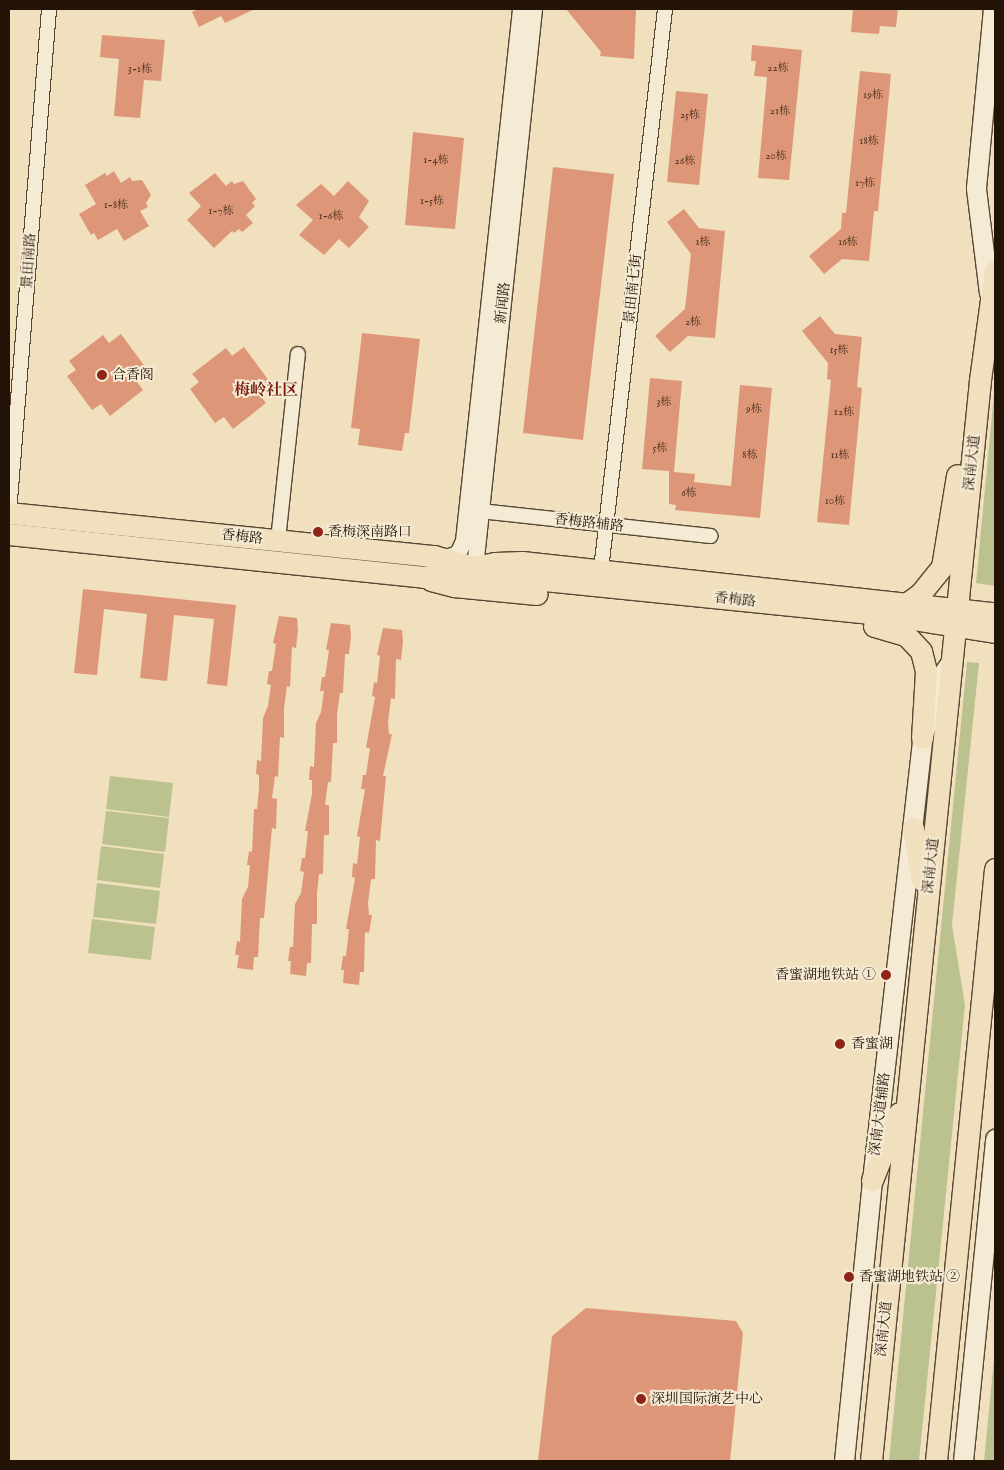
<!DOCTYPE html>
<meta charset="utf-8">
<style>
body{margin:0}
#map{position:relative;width:1004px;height:1470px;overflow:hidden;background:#f0e0bd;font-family:"IM FELL English","Noto Serif SC",serif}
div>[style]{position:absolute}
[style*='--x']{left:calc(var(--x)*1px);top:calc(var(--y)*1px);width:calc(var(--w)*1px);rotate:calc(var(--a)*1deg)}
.green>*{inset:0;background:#bbc290}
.building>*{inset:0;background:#dd9778}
.roads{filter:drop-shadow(1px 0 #564634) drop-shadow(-1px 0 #564634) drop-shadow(0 1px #564634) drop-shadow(0 -1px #564634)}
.minor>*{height:14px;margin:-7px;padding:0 7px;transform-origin:7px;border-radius:7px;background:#f5ebd4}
.tertiary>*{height:16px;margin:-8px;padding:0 8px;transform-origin:8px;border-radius:8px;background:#f5ebd4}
.secondary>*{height:19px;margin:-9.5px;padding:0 9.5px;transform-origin:9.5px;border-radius:9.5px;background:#f5ebd4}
.primary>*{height:21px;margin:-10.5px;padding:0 10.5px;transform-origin:10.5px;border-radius:10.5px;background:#f0e0bd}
.dots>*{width:14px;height:14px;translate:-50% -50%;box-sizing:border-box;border:2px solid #f5ebd4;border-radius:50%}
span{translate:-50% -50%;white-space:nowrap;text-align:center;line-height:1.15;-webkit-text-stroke:4px #f5ebd4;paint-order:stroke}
.number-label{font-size:11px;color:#523322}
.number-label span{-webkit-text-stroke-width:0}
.street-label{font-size:14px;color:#231206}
.poi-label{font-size:14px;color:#231206}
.left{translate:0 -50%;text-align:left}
.right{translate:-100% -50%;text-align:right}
.quarter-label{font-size:16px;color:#7a1f14;font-weight:700}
.frame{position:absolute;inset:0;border:10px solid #231206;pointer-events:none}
</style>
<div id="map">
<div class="green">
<i style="clip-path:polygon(995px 383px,995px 586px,976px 583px)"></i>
<i style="clip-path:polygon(967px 662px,979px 663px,952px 925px,965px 1005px,919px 1461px,889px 1461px)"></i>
<i style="clip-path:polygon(110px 776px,173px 783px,169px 817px,106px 809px)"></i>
<i style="clip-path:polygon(106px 811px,169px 818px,165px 852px,102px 844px)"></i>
<i style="clip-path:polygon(101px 846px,164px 854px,160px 888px,97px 880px)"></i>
<i style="clip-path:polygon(97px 883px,160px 891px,156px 924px,93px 917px)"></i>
<i style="clip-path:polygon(92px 919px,155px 927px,151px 960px,88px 953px)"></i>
<i style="clip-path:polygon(995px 1349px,995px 1461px,984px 1461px)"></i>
</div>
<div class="building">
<i style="clip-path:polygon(198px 9px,255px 9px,225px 23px,221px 16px,199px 27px,192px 12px)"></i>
<i style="clip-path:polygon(566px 9px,636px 9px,634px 59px,600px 56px,601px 52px)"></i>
<i style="clip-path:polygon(853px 9px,898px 9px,896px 27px,880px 26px,879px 34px,851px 32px)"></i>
<i style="clip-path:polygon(102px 35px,165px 40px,161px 81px,144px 80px,140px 118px,114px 116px,119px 59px,100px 57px)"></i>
<i style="clip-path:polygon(752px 45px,802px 50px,789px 180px,758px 178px,767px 77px,754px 76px,756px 61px,751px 61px)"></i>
<i style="clip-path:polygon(860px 71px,891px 74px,878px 211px,874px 211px,869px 261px,842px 259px,824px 274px,809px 256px,841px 229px,842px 213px,846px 213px)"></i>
<i style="clip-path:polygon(676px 91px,708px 94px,699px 185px,667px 182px)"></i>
<i style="clip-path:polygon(413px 132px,464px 138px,455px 229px,405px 225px)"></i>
<i style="clip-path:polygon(553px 167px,614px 174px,583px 440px,523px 433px)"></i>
<i style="clip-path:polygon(114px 171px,121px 183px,130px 177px,132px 181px,142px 180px,151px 195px,146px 203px,148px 207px,140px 211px,149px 226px,124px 241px,117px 229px,98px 240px,94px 233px,91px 235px,79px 214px,96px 204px,85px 185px,105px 173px,107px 176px)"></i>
<i style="clip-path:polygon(215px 173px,226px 186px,232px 181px,234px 184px,243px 181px,256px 199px,252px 203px,255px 206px,246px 215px,253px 223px,242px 232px,239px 229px,234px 233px,232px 231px,214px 248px,187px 220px,201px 206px,189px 193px)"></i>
<i style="clip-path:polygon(348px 181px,369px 201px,359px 217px,369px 227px,349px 248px,339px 239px,324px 255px,299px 235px,313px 220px,296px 205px,321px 184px,334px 196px)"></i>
<i style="clip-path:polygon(684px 209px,699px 228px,725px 231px,715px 338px,688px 336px,670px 352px,655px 336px,685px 309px,691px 254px,667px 222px)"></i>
<i style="clip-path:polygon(820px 316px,835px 334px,862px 337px,857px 387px,862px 388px,849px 525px,817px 522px,831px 380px,827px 379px,828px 363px,802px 331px)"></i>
<i style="clip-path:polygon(362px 333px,420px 339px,409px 433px,405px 433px,402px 451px,358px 445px,360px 429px,351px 428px)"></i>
<i style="clip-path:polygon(121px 334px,146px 368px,134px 378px,143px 390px,110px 416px,101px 404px,92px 410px,67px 376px,76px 370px,69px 361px,103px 335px,109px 343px)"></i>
<i style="clip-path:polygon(244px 347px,269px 381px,257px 391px,266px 403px,233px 429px,224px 417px,215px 423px,190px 389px,199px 382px,192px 374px,226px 348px,232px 356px)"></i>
<i style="clip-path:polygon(650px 378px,682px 381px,674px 472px,695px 474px,694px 482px,731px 486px,740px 385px,772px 388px,760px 518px,675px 510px,676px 505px,669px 504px,669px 471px,642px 469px)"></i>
<i style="clip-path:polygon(83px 589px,236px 605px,227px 686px,207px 684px,214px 619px,174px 615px,167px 681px,140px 678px,147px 614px,104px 609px,97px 675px,74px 673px)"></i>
<i style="clip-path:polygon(279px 616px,297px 618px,298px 630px,296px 648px,292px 647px,290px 687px,287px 686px,284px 708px,284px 738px,280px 737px,278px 777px,275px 776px,272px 798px,277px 799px,276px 829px,272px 828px,264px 918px,260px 918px,258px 957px,254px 957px,253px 970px,237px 968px,239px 955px,235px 955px,237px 941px,240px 942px,242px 899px,248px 887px,250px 865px,247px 865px,249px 851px,252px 852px,254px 809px,257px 809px,259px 788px,259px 775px,256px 774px,257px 760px,261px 761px,263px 718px,268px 706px,271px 685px,267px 684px,269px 671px,272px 671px,276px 644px,273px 643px)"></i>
<i style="clip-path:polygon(331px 623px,350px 625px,351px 637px,349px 654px,345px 654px,343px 693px,340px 693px,337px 714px,337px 743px,333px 743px,331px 782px,328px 782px,325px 805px,329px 805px,329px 835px,324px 835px,323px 874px,319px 874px,317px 894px,317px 924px,312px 924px,311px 963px,307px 963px,306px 976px,290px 974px,291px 961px,288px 961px,290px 947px,293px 947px,295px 904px,301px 893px,304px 872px,300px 871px,302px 858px,305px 858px,308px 831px,305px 831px,312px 794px,312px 780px,309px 780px,310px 766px,314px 767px,316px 723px,321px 712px,324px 691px,320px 691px,322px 677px,325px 677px,329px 650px,326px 650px)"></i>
<i style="clip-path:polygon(383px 628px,402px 630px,403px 642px,401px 660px,396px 659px,395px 699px,391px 698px,388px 722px,389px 734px,392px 734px,383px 776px,386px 776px,380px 841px,376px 840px,375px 879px,371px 879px,368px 903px,369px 915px,372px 915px,369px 933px,365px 932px,364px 972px,360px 972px,359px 985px,343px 983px,344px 970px,341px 970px,343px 956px,346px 956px,349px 929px,346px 929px,355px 878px,352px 877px,353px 863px,357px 864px,360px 837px,357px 836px,365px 789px,361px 789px,363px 775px,366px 775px,370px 748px,366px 748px,375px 697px,372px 696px,374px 682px,377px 683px,380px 656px,377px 655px)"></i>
<i style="clip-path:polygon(586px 1308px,736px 1321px,743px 1333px,730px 1461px,538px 1461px,552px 1336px)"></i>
</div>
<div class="roads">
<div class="minor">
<i style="--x:471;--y:510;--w:241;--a:6.2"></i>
<i style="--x:9;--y:513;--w:506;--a:-85.46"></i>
<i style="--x:278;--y:540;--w:187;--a:-83.9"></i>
<i style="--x:601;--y:570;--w:565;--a:-83.49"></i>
</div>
<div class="tertiary">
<i style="--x:446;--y:558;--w:13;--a:-18"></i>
<i style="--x:458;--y:554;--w:14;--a:-65"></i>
<i style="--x:464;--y:541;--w:535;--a:-83.88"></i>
<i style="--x:475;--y:568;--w:562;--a:-83.97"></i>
</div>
<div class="secondary">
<i style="--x:989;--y:293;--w:106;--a:-97.1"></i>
<i style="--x:976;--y:188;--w:180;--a:-84.6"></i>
<i style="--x:844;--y:1461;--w:282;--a:-84.3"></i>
<i style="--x:872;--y:1180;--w:445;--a:-83.5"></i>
<i style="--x:922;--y:738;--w:65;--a:-73"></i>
<i style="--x:941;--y:676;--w:19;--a:-55"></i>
<i style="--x:963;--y:1461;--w:324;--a:-84.3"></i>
</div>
<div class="primary">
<i style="--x:9;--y:513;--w:427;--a:5.8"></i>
<i style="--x:434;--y:556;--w:74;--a:15.7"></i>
<i style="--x:505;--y:576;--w:385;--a:5.8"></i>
<i style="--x:888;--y:615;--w:108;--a:9"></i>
<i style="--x:9;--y:534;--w:417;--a:5.9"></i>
<i style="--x:424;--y:577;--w:72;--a:-11.2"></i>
<i style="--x:495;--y:563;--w:27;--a:-2"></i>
<i style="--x:522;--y:562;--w:476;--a:6.2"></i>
<i style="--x:431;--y:580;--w:24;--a:15"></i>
<i style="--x:454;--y:586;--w:83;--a:5.5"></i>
<i style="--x:903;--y:606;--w:21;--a:-35"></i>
<i style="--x:920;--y:594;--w:35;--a:-51"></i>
<i style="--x:942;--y:567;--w:93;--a:-80.7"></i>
<i style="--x:874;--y:626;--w:33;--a:16"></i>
<i style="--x:906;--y:635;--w:22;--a:47"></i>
<i style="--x:921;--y:651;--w:21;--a:76"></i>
<i style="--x:926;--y:671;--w:67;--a:93.4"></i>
<i style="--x:913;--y:828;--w:53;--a:80.2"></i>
<i style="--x:872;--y:1180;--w:72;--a:-68.1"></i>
<i style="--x:871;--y:1461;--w:1086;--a:-84.24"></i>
<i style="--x:980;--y:380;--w:110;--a:-82.2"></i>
<i style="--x:936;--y:1461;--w:595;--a:-84.31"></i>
</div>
</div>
<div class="dots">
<i style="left:102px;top:375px;background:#8f2418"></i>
<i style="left:318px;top:532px;background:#8f2418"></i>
<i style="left:886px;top:975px;background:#8f2418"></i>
<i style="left:840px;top:1044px;background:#8f2418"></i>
<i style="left:849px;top:1277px;background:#8f2418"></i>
<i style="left:641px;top:1399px;background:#8f2418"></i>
</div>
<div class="number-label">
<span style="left:778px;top:68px">22栋</span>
<span style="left:140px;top:69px">3-1栋</span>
<span style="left:873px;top:95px">19栋</span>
<span style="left:780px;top:111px">21栋</span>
<span style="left:690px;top:115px">25栋</span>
<span style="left:869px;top:141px">18栋</span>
<span style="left:776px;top:156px">20栋</span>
<span style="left:436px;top:160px">1-4栋</span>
<span style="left:685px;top:161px">26栋</span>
<span style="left:865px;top:183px">17栋</span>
<span style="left:432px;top:201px">1-5栋</span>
<span style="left:116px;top:205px">1-8栋</span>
<span style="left:221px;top:211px">1-7栋</span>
<span style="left:331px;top:216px">1-6栋</span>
<span style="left:703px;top:242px">1栋</span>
<span style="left:848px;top:242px">16栋</span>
<span style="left:693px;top:322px">2栋</span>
<span style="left:839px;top:350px">15栋</span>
<span style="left:664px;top:402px">3栋</span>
<span style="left:754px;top:409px">9栋</span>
<span style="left:844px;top:412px">12栋</span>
<span style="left:660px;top:448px">5栋</span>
<span style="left:750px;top:455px">8栋</span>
<span style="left:840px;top:455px">11栋</span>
<span style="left:689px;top:493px">6栋</span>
<span style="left:835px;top:501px">10栋</span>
</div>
<div class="street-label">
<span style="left:29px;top:261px;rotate:-86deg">景田南路</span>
<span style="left:633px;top:289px;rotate:-84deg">景田南七街</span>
<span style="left:503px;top:303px;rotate:-84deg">新闻路</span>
<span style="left:972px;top:463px;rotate:-84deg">深南大道</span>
<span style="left:589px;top:523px;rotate:6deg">香梅路辅路</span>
<span style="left:242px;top:537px;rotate:6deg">香梅路</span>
<span style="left:735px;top:600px;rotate:6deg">香梅路</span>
<span style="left:931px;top:866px;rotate:-84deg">深南大道</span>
<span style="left:880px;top:1114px;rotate:-83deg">深南大道辅路</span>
<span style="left:884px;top:1329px;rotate:-84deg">深南大道</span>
</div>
<div class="poi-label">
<span class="left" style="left:112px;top:375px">合香阁</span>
<span class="left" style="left:328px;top:532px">香梅深南路口</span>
<span class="right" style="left:876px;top:975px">香蜜湖地铁站 ①</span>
<span class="left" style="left:851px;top:1044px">香蜜湖</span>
<span class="left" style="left:859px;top:1277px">香蜜湖地铁站 ②</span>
<span class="left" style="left:651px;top:1399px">深圳国际演艺中心</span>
</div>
<div class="quarter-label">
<span style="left:266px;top:391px">梅岭社区</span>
</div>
<div class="frame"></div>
</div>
